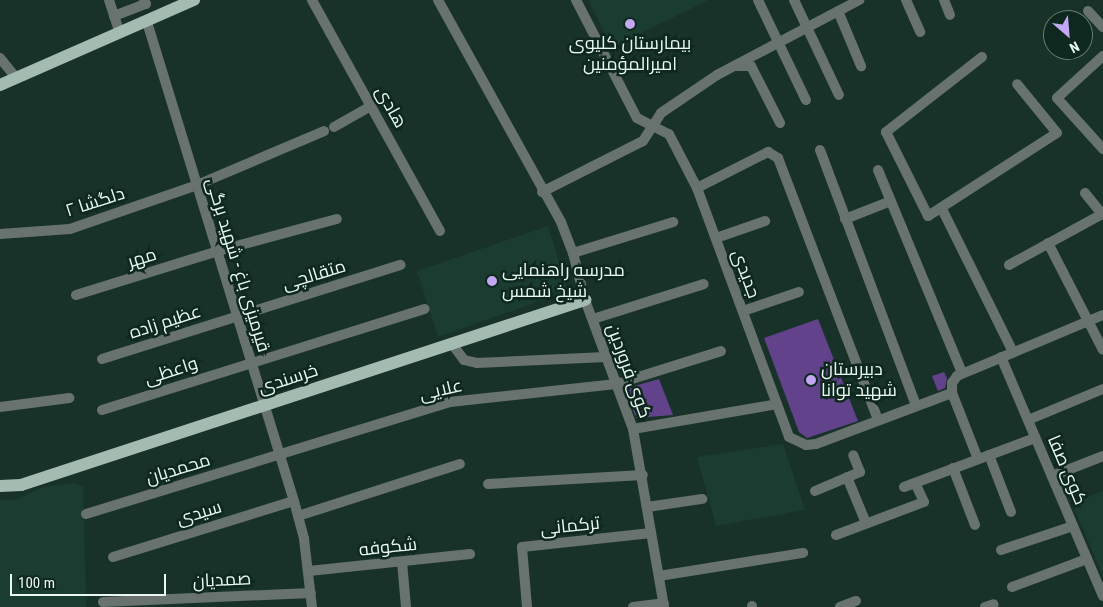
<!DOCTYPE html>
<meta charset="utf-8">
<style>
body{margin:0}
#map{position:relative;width:1103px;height:607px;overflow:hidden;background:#193229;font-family:"Roboto Condensed",Cairo,sans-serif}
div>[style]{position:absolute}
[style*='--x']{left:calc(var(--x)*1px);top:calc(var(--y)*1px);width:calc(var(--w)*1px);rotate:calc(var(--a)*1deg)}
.built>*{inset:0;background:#1b3c31}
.building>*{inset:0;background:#61428b}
.minor>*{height:10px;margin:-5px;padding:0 5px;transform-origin:5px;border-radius:5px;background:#68736f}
.major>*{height:12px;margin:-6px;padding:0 6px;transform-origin:6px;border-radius:6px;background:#a3bbb1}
.dots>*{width:14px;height:14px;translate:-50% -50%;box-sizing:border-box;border:2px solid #0f281f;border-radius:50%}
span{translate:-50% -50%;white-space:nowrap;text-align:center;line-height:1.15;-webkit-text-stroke:5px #0f281f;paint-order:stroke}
.poi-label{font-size:18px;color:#e9f8f2}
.left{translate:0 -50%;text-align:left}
.street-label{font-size:18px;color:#e9f8f2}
.north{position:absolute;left:1043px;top:10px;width:50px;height:50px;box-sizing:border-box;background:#0f281f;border:1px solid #667b73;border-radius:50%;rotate:153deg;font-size:14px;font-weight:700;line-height:20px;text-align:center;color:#e9f8f2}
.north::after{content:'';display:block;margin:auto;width:18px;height:22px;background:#c3a7f2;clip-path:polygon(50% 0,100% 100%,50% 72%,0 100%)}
.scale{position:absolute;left:10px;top:574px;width:156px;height:22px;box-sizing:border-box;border:2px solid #e9f8f2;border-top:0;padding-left:6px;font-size:15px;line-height:18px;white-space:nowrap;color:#e9f8f2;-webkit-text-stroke:4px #0f281f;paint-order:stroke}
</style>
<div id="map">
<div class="built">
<i style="clip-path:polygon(588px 0,706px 0,707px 1px,612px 47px)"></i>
<i style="clip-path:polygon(548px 226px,568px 291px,438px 337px,417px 271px)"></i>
<i style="clip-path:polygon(783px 444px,805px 510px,716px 526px,697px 457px)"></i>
<i style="clip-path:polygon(75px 483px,83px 487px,86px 607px,0 607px,0 500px,15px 500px,43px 487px)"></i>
<i style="clip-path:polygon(1103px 491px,1103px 576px,1072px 503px)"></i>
</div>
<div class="building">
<i style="clip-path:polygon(818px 319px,858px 421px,807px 438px,799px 432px,764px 338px)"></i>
<i style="clip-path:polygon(944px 372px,947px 378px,945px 388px,938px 391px,932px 376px)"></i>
<i style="clip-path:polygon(659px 379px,673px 415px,636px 418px,627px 394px,631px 387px)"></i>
</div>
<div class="minor">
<i style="--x:109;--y:0;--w:35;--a:72"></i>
<i style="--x:312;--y:0;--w:264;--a:61"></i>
<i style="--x:438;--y:0;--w:254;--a:61"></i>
<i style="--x:561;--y:222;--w:33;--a:69"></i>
<i style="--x:573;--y:253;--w:49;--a:75.7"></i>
<i style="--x:585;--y:300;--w:138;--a:69.6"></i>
<i style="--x:633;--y:429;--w:181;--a:80.1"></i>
<i style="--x:576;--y:0;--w:133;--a:62.7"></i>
<i style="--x:637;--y:118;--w:36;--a:27"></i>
<i style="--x:669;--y:134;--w:61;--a:62.6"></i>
<i style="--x:697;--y:188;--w:265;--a:69.7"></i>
<i style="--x:789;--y:437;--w:19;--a:25"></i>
<i style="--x:806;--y:445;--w:10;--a:-6"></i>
<i style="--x:816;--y:444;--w:145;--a:-20.6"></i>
<i style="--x:758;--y:0;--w:111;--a:64.4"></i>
<i style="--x:794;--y:0;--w:105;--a:64.7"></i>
<i style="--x:906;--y:0;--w:35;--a:66"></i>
<i style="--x:944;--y:0;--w:16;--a:68"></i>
<i style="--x:838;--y:11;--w:60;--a:67.3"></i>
<i style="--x:1088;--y:11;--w:22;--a:47"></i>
<i style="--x:114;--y:16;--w:34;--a:-21"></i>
<i style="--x:146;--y:4;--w:4;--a:-117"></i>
<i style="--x:147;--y:22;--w:501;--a:72.94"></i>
<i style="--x:294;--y:501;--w:39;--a:75"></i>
<i style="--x:304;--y:539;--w:68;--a:83.3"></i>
<i style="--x:1103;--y:56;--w:62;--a:137.6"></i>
<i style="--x:1057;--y:98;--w:69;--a:48"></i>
<i style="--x:982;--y:57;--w:122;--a:142"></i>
<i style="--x:886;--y:132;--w:94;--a:63.4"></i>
<i style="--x:928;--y:216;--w:153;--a:-32.8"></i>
<i style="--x:1057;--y:133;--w:63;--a:-129.2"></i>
<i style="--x:0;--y:58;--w:26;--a:51"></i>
<i style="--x:736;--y:66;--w:15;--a:0"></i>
<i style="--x:751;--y:66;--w:64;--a:63"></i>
<i style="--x:334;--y:127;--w:43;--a:-29.6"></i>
<i style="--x:820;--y:150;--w:273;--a:69.4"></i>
<i style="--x:878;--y:170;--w:220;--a:67.5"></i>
<i style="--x:697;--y:188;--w:80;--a:-26.9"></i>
<i style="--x:768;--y:152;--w:12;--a:31"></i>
<i style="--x:778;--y:158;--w:280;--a:69.1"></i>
<i style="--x:542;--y:192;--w:113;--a:-26.8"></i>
<i style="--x:643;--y:141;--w:33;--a:-57"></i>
<i style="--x:661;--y:113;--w:68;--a:-34.2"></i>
<i style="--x:717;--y:75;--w:161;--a:-27.8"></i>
<i style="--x:942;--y:209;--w:160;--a:63.6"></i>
<i style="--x:845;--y:219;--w:49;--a:-21.4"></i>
<i style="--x:0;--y:234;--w:70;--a:-4.1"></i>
<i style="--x:70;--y:229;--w:134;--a:-19.1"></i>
<i style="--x:197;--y:185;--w:138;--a:-23"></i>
<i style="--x:716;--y:238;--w:52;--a:-19.1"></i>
<i style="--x:1048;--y:243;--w:120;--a:62.8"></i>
<i style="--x:573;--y:253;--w:105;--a:-17.2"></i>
<i style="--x:1009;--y:265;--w:106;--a:-28.7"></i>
<i style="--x:1102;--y:214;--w:27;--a:-129"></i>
<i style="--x:76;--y:295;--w:149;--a:-17.2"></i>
<i style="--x:218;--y:251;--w:123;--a:-15.1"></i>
<i style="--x:743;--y:311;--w:59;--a:-18.7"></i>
<i style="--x:593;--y:319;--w:116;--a:-17.5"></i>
<i style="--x:452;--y:344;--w:20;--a:53"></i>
<i style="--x:464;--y:360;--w:13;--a:13"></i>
<i style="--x:477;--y:363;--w:129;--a:-2.7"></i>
<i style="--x:1001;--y:357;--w:260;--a:66.9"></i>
<i style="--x:102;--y:359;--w:313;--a:-17.5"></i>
<i style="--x:0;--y:407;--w:70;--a:-7.4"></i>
<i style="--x:102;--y:410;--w:338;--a:-17.4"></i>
<i style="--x:1028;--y:420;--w:81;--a:-22.5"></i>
<i style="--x:633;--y:429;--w:146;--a:-9.8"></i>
<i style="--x:989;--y:455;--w:61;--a:68.9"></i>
<i style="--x:978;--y:459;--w:71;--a:-111.5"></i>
<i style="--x:952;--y:393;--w:10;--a:-90"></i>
<i style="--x:952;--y:383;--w:9;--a:-54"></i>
<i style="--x:957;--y:376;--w:158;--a:-22.7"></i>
<i style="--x:953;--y:468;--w:61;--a:68.9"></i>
<i style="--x:1052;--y:476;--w:55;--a:-21.4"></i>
<i style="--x:847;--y:477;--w:50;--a:67.6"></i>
<i style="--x:488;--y:484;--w:155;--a:-3.3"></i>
<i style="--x:904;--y:487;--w:140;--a:-20.5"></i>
<i style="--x:815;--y:491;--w:49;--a:-22.9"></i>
<i style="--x:860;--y:472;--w:18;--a:-112"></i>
<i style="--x:647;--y:507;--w:56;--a:-8.3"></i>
<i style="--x:86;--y:514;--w:381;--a:-17.1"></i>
<i style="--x:450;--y:402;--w:167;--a:-6.2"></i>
<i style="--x:616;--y:384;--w:110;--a:-17.4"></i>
<i style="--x:298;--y:516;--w:170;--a:-17.8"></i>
<i style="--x:836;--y:535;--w:94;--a:-20.6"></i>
<i style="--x:924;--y:502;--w:21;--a:-115"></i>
<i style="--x:1001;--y:550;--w:76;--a:-18.4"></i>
<i style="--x:113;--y:557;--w:189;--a:-17.2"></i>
<i style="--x:402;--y:562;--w:45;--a:84.9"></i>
<i style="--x:309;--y:571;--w:162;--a:-6"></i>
<i style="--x:659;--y:576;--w:146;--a:-9.1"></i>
<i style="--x:1012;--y:587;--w:80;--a:-20.5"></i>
<i style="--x:103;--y:602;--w:208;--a:-2.5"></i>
<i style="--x:752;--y:606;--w:1;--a:90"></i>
<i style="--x:527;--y:607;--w:60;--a:-94.8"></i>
<i style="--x:522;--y:547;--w:130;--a:-6.2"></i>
<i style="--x:633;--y:607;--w:31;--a:-7"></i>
<i style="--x:840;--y:607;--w:17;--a:-21"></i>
<i style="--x:985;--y:607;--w:9;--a:-18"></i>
</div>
<div class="major">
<i style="--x:0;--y:85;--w:212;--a:-23.7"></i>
<i style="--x:0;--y:486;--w:21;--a:-3"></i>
<i style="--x:21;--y:485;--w:594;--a:-18.16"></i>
</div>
<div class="dots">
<i style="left:630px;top:24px;background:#c3a7f2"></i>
<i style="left:492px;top:281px;background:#c3a7f2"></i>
<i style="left:811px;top:380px;background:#c3a7f2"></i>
</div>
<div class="poi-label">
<span style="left:630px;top:54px">بیمارستان کلیوی<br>امیرالمؤمنین</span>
<span class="left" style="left:502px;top:281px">مدرسه راهنمایی<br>شیخ شمس</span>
<span class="left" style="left:821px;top:380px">دبیرستان<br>شهید توانا</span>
</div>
<div class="street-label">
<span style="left:391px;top:107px;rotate:61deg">هادی</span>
<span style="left:95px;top:202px;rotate:-18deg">دلگشا ۲</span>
<span style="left:142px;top:258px;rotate:-17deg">مهر</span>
<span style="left:238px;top:265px;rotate:73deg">قیرمیزی باغ - شهید برگی</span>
<span style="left:746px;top:274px;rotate:70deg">جدیدی</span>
<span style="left:314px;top:275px;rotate:-17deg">متقالچی</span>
<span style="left:165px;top:322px;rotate:-18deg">عظیم زاده</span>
<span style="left:171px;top:371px;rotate:-18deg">واعظی</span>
<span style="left:629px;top:371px;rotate:70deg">کوی فروردین</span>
<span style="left:288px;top:379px;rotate:-18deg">خرسندی</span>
<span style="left:441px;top:390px;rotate:-13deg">علایی</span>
<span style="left:178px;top:469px;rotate:-17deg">محمدیان</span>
<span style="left:1067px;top:470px;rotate:67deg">کوی صفا</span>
<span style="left:199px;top:513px;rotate:-17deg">سیدی</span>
<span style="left:570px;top:526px;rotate:-6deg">ترکمانی</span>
<span style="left:388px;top:547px;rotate:-6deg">شکوفه</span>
<span style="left:222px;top:580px;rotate:-3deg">صمدیان</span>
</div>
<div class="north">N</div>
<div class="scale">100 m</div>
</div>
